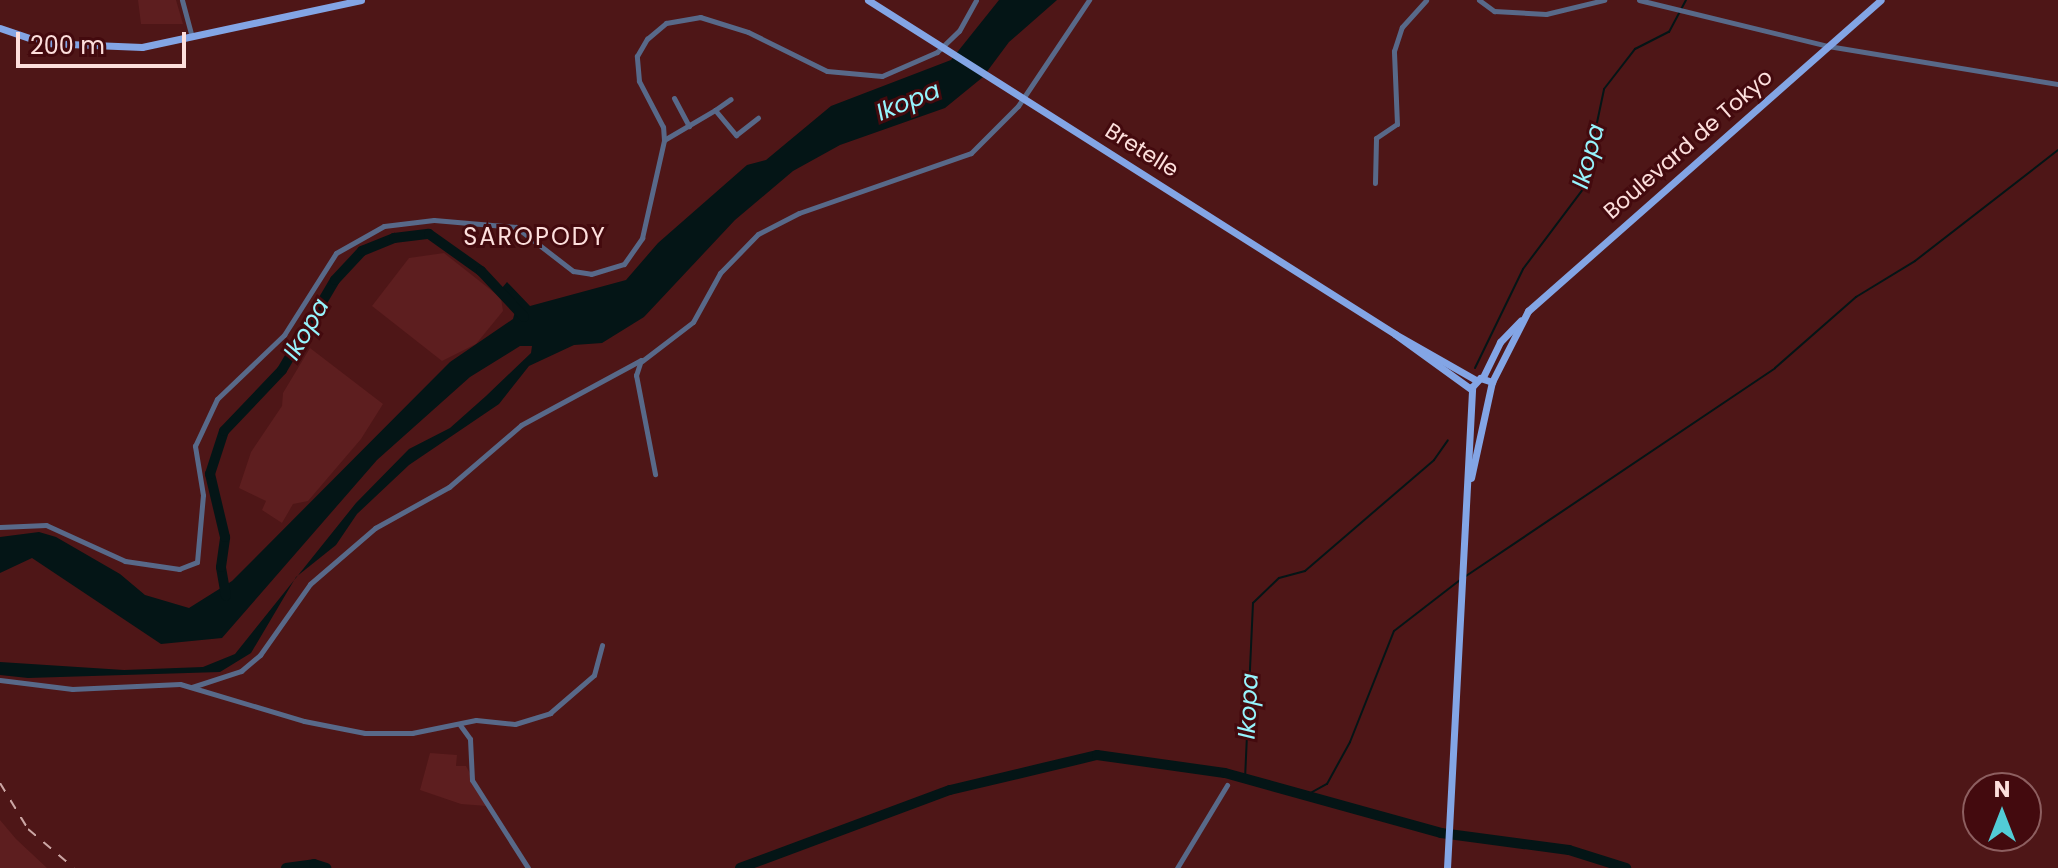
<!DOCTYPE html>
<style>
body{margin:0}
#map{position:relative;width:2058px;height:868px;overflow:hidden;background:#4e1617;font-family:Poppins,sans-serif}
div>[style]{position:absolute}
[style*='--x']{left:calc(var(--x)*1px);top:calc(var(--y)*1px);width:calc(var(--w)*1px);rotate:calc(var(--a)*1deg)}
.built>*{inset:0;background:#5d1e1f}
.water>*{inset:0;background:#041516}
.stream>*{height:2px;margin:-1px;padding:0 1px;transform-origin:1px;border-radius:1px;background:#041516}
.river>*{height:10px;margin:-5px;padding:0 5px;transform-origin:5px;border-radius:5px;background:#041516}
.street>*{height:5px;margin:-2.5px;padding:0 2.5px;transform-origin:2.5px;border-radius:2.5px;background:#586989}
.primary>*{height:7px;margin:-3.5px;padding:0 3.5px;transform-origin:3.5px;border-radius:3.5px;background:#83a5e5}
.rail>*{height:2px;margin-top:-1px;transform-origin:0;background:repeating-linear-gradient(90deg,#cba6a4 0 10px,transparent 0 20px)}
span{translate:-50% -50%;white-space:nowrap;text-align:center;line-height:1.15;-webkit-text-stroke:6px #430a0e;paint-order:stroke}
.street-label{font-size:22px;color:#fddfdc}
.water-label{font-size:24px;color:#96f4fd;font-style:italic}
.neighbourhood-label{font-size:24px;color:#fddfdc;letter-spacing:2px}
.north{position:absolute;left:1962px;top:772px;width:80px;height:80px;box-sizing:border-box;background:#430a0e;border:2px solid #8d5f60;border-radius:50%;rotate:0deg;font-size:22px;font-weight:700;line-height:32px;text-align:center;color:#fddfdc}
.north::after{content:'';display:block;margin:auto;width:28px;height:36px;background:#52ccd6;clip-path:polygon(50% 0,100% 100%,50% 72%,0 100%)}
.scale{position:absolute;left:16px;top:32px;width:170px;height:36px;box-sizing:border-box;border:4px solid #fddfdc;border-top:0;padding-left:10px;font-size:24px;line-height:28px;white-space:nowrap;color:#fddfdc;-webkit-text-stroke:6px #430a0e;paint-order:stroke}
</style>
<div id="map">
<div class="built">
<i style="clip-path:polygon(138px 0,176px 0,183px 24px,141px 24px)"></i>
<i style="clip-path:polygon(444px 253px,501px 298px,503px 311px,476px 344px,442px 361px,372px 306px,409px 258px)"></i>
<i style="clip-path:polygon(310px 348px,383px 404px,361px 439px,308px 501px,293px 504px,282px 523px,262px 510px,266px 501px,239px 488px,251px 452px,282px 406px,283px 393px)"></i>
<i style="clip-path:polygon(430px 753px,457px 755px,456px 766px,466px 766px,487px 806px,461px 804px,420px 790px)"></i>
<i style="clip-path:polygon(0 820px,16px 839px,47px 868px,0 868px)"></i>
</div>
<div class="water">
<i style="clip-path:polygon(999px 0,1057px 0,1009px 42px,983px 77px,945px 108px,840px 145px,793px 171px,735px 220px,644px 317px,602px 343px,574px 345px,529px 366px,499px 404px,409px 465px,357px 514px,336px 545px,296px 577px,251px 653px,220px 672px,28px 678px,0 675px,0 662px,124px 670px,203px 667px,235px 654px,356px 503px,409px 449px,450px 428px,486px 396px,531px 353px,532px 346px,520px 346px,470px 377px,377px 460px,222px 638px,161px 644px,32px 558px,0 573px,0 537px,39px 532px,56px 537px,120px 574px,145px 595px,189px 608px,232px 581px,450px 362px,513px 319px,517px 304px,502px 288px,507px 282px,530px 306px,626px 280px,658px 243px,747px 165px,766px 160px,831px 106px,951px 60px)"></i>
</div>
<div class="stream">
<i style="--x:1475;--y:368;--w:110;--a:-64.1"></i>
<i style="--x:1523;--y:269;--w:100;--a:-53.1"></i>
<i style="--x:1583;--y:189;--w:102;--a:-78.1"></i>
<i style="--x:1604;--y:89;--w:51;--a:-52.2"></i>
<i style="--x:1635;--y:49;--w:38;--a:-27"></i>
<i style="--x:1669;--y:32;--w:36;--a:-62"></i>
<i style="--x:1466;--y:576;--w:372;--a:-33.9"></i>
<i style="--x:1775;--y:368;--w:108;--a:-41.2"></i>
<i style="--x:1856;--y:297;--w:69;--a:-31.4"></i>
<i style="--x:1915;--y:261;--w:181;--a:-37.8"></i>
<i style="--x:1245;--y:779;--w:176;--a:-87.4"></i>
<i style="--x:1253;--y:603;--w:36;--a:-44"></i>
<i style="--x:1279;--y:578;--w:27;--a:-15"></i>
<i style="--x:1305;--y:571;--w:170;--a:-40.7"></i>
<i style="--x:1434;--y:460;--w:24;--a:-55"></i>
<i style="--x:1305;--y:796;--w:25;--a:-29"></i>
<i style="--x:1327;--y:784;--w:48;--a:-61.3"></i>
<i style="--x:1350;--y:742;--w:119;--a:-68.4"></i>
<i style="--x:1394;--y:631;--w:83;--a:-37.7"></i>
</div>
<div class="river">
<i style="--x:226;--y:596;--w:29;--a:-100"></i>
<i style="--x:221;--y:567;--w:30;--a:-82"></i>
<i style="--x:225;--y:537;--w:65;--a:-103.4"></i>
<i style="--x:210;--y:474;--w:45;--a:-72"></i>
<i style="--x:224;--y:431;--w:84;--a:-46.4"></i>
<i style="--x:282;--y:370;--w:104;--a:-59.5"></i>
<i style="--x:335;--y:280;--w:40;--a:-47"></i>
<i style="--x:362;--y:251;--w:35;--a:-22"></i>
<i style="--x:394;--y:238;--w:35;--a:-7"></i>
<i style="--x:429;--y:234;--w:64;--a:35.4"></i>
<i style="--x:481;--y:271;--w:63;--a:46.9"></i>
<i style="--x:286;--y:868;--w:28;--a:-8"></i>
<i style="--x:314;--y:864;--w:13;--a:18"></i>
<i style="--x:740;--y:868;--w:224;--a:-20.4"></i>
<i style="--x:950;--y:790;--w:151;--a:-13.4"></i>
<i style="--x:1097;--y:755;--w:129;--a:8"></i>
<i style="--x:1225;--y:773;--w:224;--a:15.5"></i>
<i style="--x:1441;--y:833;--w:129;--a:7.6"></i>
<i style="--x:1569;--y:850;--w:60;--a:17.5"></i>
</div>
<div class="street">
<i style="--x:182;--y:0;--w:38;--a:75"></i>
<i style="--x:1479;--y:0;--w:19;--a:36"></i>
<i style="--x:1494;--y:11;--w:52;--a:3.3"></i>
<i style="--x:1546;--y:14;--w:60;--a:-13.6"></i>
<i style="--x:1639;--y:0;--w:195;--a:13.7"></i>
<i style="--x:1828;--y:46;--w:233;--a:9.4"></i>
<i style="--x:674;--y:98;--w:32;--a:62"></i>
<i style="--x:715;--y:110;--w:19;--a:-35"></i>
<i style="--x:664;--y:140;--w:59;--a:-30.5"></i>
<i style="--x:715;--y:110;--w:33;--a:50"></i>
<i style="--x:736;--y:135;--w:28;--a:-38"></i>
<i style="--x:1375;--y:183;--w:45;--a:-88.7"></i>
<i style="--x:1376;--y:138;--w:25;--a:-34"></i>
<i style="--x:1397;--y:124;--w:73;--a:-92.4"></i>
<i style="--x:1394;--y:51;--w:25;--a:-72"></i>
<i style="--x:1402;--y:27;--w:36;--a:-48"></i>
<i style="--x:642;--y:361;--w:64;--a:-37.4"></i>
<i style="--x:693;--y:322;--w:56;--a:-61.1"></i>
<i style="--x:720;--y:273;--w:54;--a:-45.7"></i>
<i style="--x:758;--y:234;--w:46;--a:-27.1"></i>
<i style="--x:799;--y:213;--w:182;--a:-19.2"></i>
<i style="--x:971;--y:153;--w:66;--a:-45"></i>
<i style="--x:1018;--y:106;--w:128;--a:-56.2"></i>
<i style="--x:0;--y:527;--w:46;--a:-2.5"></i>
<i style="--x:46;--y:525;--w:87;--a:24.5"></i>
<i style="--x:125;--y:561;--w:55;--a:8.4"></i>
<i style="--x:179;--y:569;--w:19;--a:-21"></i>
<i style="--x:197;--y:562;--w:67;--a:-84.9"></i>
<i style="--x:203;--y:495;--w:50;--a:-99.3"></i>
<i style="--x:195;--y:446;--w:52;--a:-64.9"></i>
<i style="--x:217;--y:399;--w:93;--a:-43.7"></i>
<i style="--x:284;--y:335;--w:97;--a:-57.6"></i>
<i style="--x:336;--y:253;--w:55;--a:-29.4"></i>
<i style="--x:384;--y:226;--w:50;--a:-6.8"></i>
<i style="--x:434;--y:220;--w:82;--a:4.9"></i>
<i style="--x:516;--y:227;--w:72;--a:37.7"></i>
<i style="--x:573;--y:271;--w:18;--a:9"></i>
<i style="--x:591;--y:274;--w:34;--a:-17"></i>
<i style="--x:624;--y:264;--w:32;--a:-55"></i>
<i style="--x:642;--y:238;--w:100;--a:-77.3"></i>
<i style="--x:664;--y:140;--w:13;--a:-94"></i>
<i style="--x:663;--y:127;--w:52;--a:-117.6"></i>
<i style="--x:639;--y:81;--w:25;--a:-95"></i>
<i style="--x:637;--y:56;--w:20;--a:-60"></i>
<i style="--x:647;--y:39;--w:25;--a:-40"></i>
<i style="--x:666;--y:23;--w:35;--a:-10"></i>
<i style="--x:700;--y:17;--w:50;--a:17.4"></i>
<i style="--x:748;--y:32;--w:88;--a:26.3"></i>
<i style="--x:827;--y:71;--w:55;--a:5.2"></i>
<i style="--x:882;--y:76;--w:60;--a:-23.6"></i>
<i style="--x:937;--y:52;--w:30;--a:-44"></i>
<i style="--x:959;--y:31;--w:35;--a:-61"></i>
<i style="--x:0;--y:680;--w:73;--a:7.1"></i>
<i style="--x:72;--y:689;--w:108;--a:-2.7"></i>
<i style="--x:180;--y:684;--w:129;--a:16.6"></i>
<i style="--x:304;--y:721;--w:62;--a:11.1"></i>
<i style="--x:365;--y:733;--w:47;--a:0"></i>
<i style="--x:412;--y:733;--w:65;--a:-11.5"></i>
<i style="--x:476;--y:720;--w:39;--a:6"></i>
<i style="--x:515;--y:724;--w:37;--a:-17"></i>
<i style="--x:550;--y:713;--w:58;--a:-40.8"></i>
<i style="--x:594;--y:675;--w:31;--a:-75"></i>
<i style="--x:192;--y:687;--w:52;--a:-18.1"></i>
<i style="--x:241;--y:671;--w:25;--a:-40"></i>
<i style="--x:260;--y:655;--w:87;--a:-54.8"></i>
<i style="--x:310;--y:584;--w:86;--a:-40.7"></i>
<i style="--x:375;--y:528;--w:85;--a:-29"></i>
<i style="--x:449;--y:487;--w:95;--a:-40.7"></i>
<i style="--x:521;--y:425;--w:136;--a:-28.4"></i>
<i style="--x:641;--y:360;--w:16;--a:108"></i>
<i style="--x:636;--y:375;--w:101;--a:79.1"></i>
<i style="--x:460;--y:725;--w:17;--a:54"></i>
<i style="--x:470;--y:739;--w:41;--a:87.2"></i>
<i style="--x:472;--y:780;--w:104;--a:57.5"></i>
<i style="--x:1177;--y:868;--w:97;--a:-58.9"></i>
</div>
<div class="primary">
<i style="--x:868;--y:0;--w:624;--a:32.37"></i>
<i style="--x:1395;--y:334;--w:93;--a:29.6"></i>
<i style="--x:0;--y:28;--w:46;--a:18.8"></i>
<i style="--x:44;--y:43;--w:98;--a:2.3"></i>
<i style="--x:142;--y:47;--w:224;--a:-12.1"></i>
<i style="--x:1396;--y:335;--w:92;--a:35.8"></i>
<i style="--x:1483;--y:377;--w:39;--a:-64"></i>
<i style="--x:1500;--y:342;--w:30;--a:-46"></i>
<i style="--x:1471;--y:478;--w:98;--a:-77.7"></i>
<i style="--x:1492;--y:382;--w:80;--a:-63.1"></i>
<i style="--x:1528;--y:311;--w:470;--a:-41.4"></i>
<i style="--x:1447;--y:868;--w:482;--a:-87"></i>
<i style="--x:1472;--y:387;--w:12;--a:-48"></i>
<i style="--x:1480;--y:378;--w:13;--a:18"></i>
</div>
<div class="rail">
<i style="--x:0;--y:783;--w:54;--a:58.7"></i>
<i style="--x:28;--y:829;--w:60;--a:40.3"></i>
</div>
<div class="street-label">
<span style="left:1688px;top:144px;rotate:-41deg">Boulevard de Tokyo</span>
<span style="left:1142px;top:150px;rotate:32deg">Bretelle</span>
</div>
<div class="water-label">
<span style="left:908px;top:101px;rotate:-22deg">Ikopa</span>
<span style="left:1588px;top:156px;rotate:-75deg">Ikopa</span>
<span style="left:306px;top:329px;rotate:-60deg">Ikopa</span>
<span style="left:1248px;top:706px;rotate:-87deg">Ikopa</span>
</div>
<div class="neighbourhood-label">
<span style="left:535px;top:237px">SAROPODY</span>
</div>
<div class="north">N</div>
<div class="scale">200 m</div>
</div>
